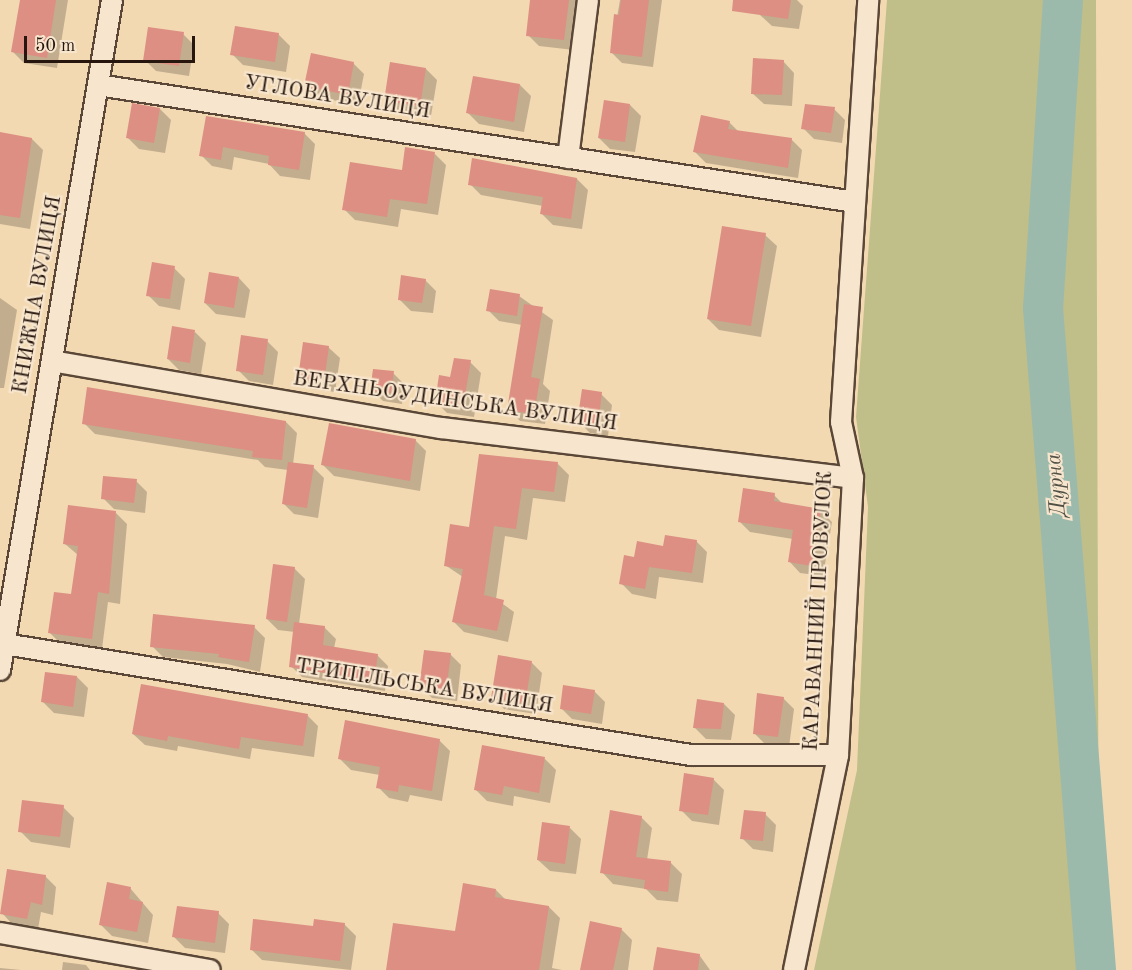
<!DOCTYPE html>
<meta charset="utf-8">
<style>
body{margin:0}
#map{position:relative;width:1132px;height:970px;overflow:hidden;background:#f3d9b2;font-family:"Old Standard TT",serif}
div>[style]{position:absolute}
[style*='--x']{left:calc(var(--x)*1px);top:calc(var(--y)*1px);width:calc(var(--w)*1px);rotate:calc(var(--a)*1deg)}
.green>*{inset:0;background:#c0be89}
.shadow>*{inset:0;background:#0003}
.river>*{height:40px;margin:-20px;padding:0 20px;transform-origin:20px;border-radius:20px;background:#9bbaac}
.building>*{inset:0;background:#dc8f82}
.roads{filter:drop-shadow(2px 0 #5a4737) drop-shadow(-2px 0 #5a4737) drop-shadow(0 2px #5a4737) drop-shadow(0 -2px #5a4737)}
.minor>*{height:20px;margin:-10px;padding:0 10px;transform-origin:10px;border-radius:10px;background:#f7e6cd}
span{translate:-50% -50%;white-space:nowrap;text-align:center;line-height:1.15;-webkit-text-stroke:4.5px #f7e6cd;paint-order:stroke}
.street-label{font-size:21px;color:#27160e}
.water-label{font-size:22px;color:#504f45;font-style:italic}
.scale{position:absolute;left:24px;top:36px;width:171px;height:27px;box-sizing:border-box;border:3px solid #27160e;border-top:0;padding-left:8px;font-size:18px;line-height:21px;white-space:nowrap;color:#27160e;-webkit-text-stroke:4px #f7e6cd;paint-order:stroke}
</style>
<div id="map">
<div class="green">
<i style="clip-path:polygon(887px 0,1096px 0,1099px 970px,814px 970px,857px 770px,868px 507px,856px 417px)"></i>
</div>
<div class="shadow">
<i style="clip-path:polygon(21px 0,68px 0,57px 68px,24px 63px,13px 52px)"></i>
<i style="clip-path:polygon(538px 0,582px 0,574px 50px,539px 46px,528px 35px)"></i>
<i style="clip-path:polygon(620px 0,662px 0,653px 67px,622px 63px,611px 52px)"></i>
<i style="clip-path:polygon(763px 0,797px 0,803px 6px,799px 29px,772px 26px,760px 15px)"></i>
<i style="clip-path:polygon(183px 34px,194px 45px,189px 76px,156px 71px,145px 60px)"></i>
<i style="clip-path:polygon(279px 35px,290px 46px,286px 72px,243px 65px,232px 54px)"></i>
<i style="clip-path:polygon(783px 61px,794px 73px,792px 106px,764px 104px,752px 93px)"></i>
<i style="clip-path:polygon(353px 63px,364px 74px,358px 105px,317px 97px,306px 86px)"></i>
<i style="clip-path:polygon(426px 69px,437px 80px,431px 116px,397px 111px,386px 100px)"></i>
<i style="clip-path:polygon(520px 85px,531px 96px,524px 132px,479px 124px,468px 113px)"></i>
<i style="clip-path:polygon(630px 105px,641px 116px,635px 152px,610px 149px,599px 138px)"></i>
<i style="clip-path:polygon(160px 109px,171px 120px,165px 153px,139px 149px,128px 138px)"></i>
<i style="clip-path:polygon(834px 109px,845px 120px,842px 143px,814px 139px,803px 128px)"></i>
<i style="clip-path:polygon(207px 118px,304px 133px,315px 144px,310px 180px,280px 176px,269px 164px,234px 157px,232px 170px,212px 166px,201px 155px)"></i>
<i style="clip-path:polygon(729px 122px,739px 132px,791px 139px,802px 150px,798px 178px,706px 163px,695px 152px)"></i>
<i style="clip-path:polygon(0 134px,32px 139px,43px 150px,30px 229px,0 224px)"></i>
<i style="clip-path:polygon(435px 154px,446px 165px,438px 215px,401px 209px,398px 227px,355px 220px,344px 209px)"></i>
<i style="clip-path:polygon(577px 179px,588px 190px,582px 229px,553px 225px,542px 214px,543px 206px,481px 195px,470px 184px)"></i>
<i style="clip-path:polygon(765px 235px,777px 246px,761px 337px,719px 330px,708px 319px)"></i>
<i style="clip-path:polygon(174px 268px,185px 279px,180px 310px,159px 306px,148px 295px)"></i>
<i style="clip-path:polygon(239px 278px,250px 290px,245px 318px,216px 314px,205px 303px)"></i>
<i style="clip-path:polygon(425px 280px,436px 291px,433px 313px,411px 311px,400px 300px)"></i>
<i style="clip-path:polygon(519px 296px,553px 320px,543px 384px,550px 391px,545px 424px,520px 421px,509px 409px,522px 325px,499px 321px,488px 310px)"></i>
<i style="clip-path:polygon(0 298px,17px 310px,4px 388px,0 388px)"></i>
<i style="clip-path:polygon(195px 332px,206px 343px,201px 374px,179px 370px,168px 359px)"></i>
<i style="clip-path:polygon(267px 341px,278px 352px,273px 385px,249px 381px,238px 370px)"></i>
<i style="clip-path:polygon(328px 347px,340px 358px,335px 392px,311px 389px,300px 378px)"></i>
<i style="clip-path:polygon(470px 362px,481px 373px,474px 417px,447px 413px,436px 402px,451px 378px)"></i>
<i style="clip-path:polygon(393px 373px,404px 384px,402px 404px,383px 401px,372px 390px)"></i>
<i style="clip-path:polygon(601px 394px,612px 405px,608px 436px,590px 433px,579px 422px)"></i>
<i style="clip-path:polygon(286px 422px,297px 433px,293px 464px,313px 467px,324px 478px,318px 518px,294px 514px,283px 503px,288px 470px,265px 467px,258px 460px,95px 434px,84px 423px)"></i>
<i style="clip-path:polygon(415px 440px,426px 451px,420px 491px,334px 476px,323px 465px)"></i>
<i style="clip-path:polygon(481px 456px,558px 464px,569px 475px,565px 502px,533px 498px,527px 540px,505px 536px,496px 599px,514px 612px,508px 642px,464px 632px,453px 621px,463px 577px,445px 565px,470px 529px)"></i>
<i style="clip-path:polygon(136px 481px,147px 492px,145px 513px,114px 509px,103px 498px)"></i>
<i style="clip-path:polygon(774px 495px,784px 505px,821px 511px,832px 522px,823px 576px,800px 573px,789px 561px,793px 539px,750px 532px,739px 521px)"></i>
<i style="clip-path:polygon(116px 513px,127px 524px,120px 604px,108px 602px,102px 649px,61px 644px,50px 633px,72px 596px,78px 555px,65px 544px)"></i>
<i style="clip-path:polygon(696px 541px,707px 552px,703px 583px,659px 577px,656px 599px,632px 594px,621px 583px,635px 559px,664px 547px)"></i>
<i style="clip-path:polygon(294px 568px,305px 579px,299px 624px,324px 627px,336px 639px,334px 648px,377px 655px,388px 666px,385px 691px,302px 677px,291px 666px,295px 632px,278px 630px,267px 619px)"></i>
<i style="clip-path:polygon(254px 627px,265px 638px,260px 672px,227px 664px,163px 657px,152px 646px)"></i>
<i style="clip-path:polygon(450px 654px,461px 665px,457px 701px,432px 698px,421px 687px)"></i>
<i style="clip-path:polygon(531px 662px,542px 673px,536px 714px,504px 709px,493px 698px)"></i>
<i style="clip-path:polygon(77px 677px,88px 688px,84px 717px,54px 713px,43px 702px)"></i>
<i style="clip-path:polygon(594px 691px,605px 702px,602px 724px,572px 719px,561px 708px)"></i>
<i style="clip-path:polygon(783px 698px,794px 709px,789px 747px,765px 744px,754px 733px)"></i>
<i style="clip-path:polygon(724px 704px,735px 715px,731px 740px,706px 739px,695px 728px)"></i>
<i style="clip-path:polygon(307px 715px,318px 726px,314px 757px,252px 748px,250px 759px,178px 746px,177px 751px,145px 745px,133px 734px)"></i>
<i style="clip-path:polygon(439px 740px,450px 751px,442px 801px,410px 795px,408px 802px,389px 798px,378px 787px,380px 775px,351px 770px,340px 759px)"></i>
<i style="clip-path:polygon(545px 759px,556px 770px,550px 803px,514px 796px,513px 806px,487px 801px,476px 790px)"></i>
<i style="clip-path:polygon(713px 779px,724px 790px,719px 825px,692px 821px,681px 810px)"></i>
<i style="clip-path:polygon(63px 807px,74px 818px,70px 848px,31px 842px,20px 831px)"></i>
<i style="clip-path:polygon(765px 814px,776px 825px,773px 852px,753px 849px,742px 838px)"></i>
<i style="clip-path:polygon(641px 817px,652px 828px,647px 860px,671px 863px,682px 874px,678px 902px,657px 900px,646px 889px,613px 884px,602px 872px)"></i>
<i style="clip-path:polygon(570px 828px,581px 839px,576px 874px,550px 871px,538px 860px)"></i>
<i style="clip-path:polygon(45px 876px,56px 887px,53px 915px,41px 912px,38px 929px,13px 925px,2px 913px)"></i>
<i style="clip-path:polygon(130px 888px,153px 915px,148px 943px,112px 936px,101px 925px)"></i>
<i style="clip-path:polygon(496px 890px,506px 900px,549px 907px,560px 918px,552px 968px,562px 970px,389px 970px,456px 933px)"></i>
<i style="clip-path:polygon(218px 913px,229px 924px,225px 953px,185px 948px,174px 937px)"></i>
<i style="clip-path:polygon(344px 924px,356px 936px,351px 970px,262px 960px,251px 949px,314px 928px)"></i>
<i style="clip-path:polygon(621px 929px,632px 940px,628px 970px,582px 970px)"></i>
<i style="clip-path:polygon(700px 956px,710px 970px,654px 970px)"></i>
<i style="clip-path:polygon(63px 962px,86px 965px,90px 970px,62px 970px)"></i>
<i style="clip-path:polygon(0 968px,21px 970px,0 970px)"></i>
</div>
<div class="river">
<i style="--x:1063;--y:0;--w:309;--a:93.7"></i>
<i style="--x:1043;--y:308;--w:664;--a:85.42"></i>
</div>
<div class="building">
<i style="clip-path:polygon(20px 0,56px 0,47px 58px,11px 52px)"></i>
<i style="clip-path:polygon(530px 0,569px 0,564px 40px,526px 36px)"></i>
<i style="clip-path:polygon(621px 0,649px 0,642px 57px,610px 53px,614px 14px,619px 15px)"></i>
<i style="clip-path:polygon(733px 0,791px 0,788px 19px,732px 11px)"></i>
<i style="clip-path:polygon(235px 26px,279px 33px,275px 62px,230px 55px)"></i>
<i style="clip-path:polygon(148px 27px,184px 32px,179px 66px,143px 61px)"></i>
<i style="clip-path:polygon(311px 53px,354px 62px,348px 95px,304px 86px)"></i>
<i style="clip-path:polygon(753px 58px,784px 60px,782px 95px,751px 94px)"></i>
<i style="clip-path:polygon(390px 62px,426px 68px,420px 106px,384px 101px)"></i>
<i style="clip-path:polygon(473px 76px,520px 84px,514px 122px,466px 113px)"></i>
<i style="clip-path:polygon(604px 100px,630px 104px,625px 142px,598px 138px)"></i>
<i style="clip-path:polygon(132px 103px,160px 108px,154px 143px,126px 138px)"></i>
<i style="clip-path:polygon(805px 104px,835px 107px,831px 133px,801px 129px)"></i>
<i style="clip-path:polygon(701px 115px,730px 121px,728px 129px,792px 138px,788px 168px,693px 152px)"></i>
<i style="clip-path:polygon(206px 116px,305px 132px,299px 170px,268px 165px,269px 156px,223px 147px,221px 160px,199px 156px)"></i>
<i style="clip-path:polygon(0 132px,32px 138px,20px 218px,0 215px)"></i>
<i style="clip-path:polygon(405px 147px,435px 152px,427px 204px,390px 199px,387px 217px,342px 210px,350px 162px,402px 170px)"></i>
<i style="clip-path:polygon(472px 158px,577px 178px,571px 219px,540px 214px,543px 197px,468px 185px)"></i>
<i style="clip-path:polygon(722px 226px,766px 233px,751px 326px,707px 319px)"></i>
<i style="clip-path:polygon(152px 262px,175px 266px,170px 299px,146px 296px)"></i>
<i style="clip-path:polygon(209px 272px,239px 277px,234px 308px,204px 303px)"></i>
<i style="clip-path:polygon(401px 275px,426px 279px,422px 303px,398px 300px)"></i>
<i style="clip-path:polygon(490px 289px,520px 294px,517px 316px,486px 311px)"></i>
<i style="clip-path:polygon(524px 304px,543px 307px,531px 377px,540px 379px,534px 414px,507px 410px)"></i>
<i style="clip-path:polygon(172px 326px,195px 330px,190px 363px,167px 359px)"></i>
<i style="clip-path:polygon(241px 335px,268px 339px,263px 375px,236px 371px)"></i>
<i style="clip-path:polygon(303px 342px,329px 346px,324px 382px,298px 378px)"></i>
<i style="clip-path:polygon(454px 358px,471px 360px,463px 407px,435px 402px,439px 375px,450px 377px)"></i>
<i style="clip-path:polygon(373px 369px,394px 371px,391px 393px,370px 391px)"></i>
<i style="clip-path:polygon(87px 387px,286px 421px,282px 460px,252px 457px,253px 451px,82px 424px)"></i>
<i style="clip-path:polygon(582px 389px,602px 392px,598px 425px,577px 423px)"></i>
<i style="clip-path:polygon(329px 423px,416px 439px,410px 481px,321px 465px)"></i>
<i style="clip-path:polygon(479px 454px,558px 462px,554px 492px,522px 488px,516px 529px,494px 526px,484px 595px,504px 600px,497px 631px,452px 622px,463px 569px,444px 566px,450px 524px,469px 527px)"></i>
<i style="clip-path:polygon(288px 462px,314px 465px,307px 508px,282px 504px)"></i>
<i style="clip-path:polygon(103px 476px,137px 479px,134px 503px,101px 499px)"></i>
<i style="clip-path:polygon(743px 488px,775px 493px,774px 501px,821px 509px,812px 566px,788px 562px,793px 530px,738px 522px)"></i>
<i style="clip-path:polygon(68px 505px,116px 511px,109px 594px,98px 592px,92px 639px,48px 633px,54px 592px,71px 594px,78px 546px,63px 544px)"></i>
<i style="clip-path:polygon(665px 535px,697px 540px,692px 573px,649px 567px,645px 589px,619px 584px,624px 555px,634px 557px,637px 541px,663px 546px)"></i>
<i style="clip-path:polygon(273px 564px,295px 567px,287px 622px,266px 619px)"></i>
<i style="clip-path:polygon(153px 614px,255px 625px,249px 662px,218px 657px,219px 654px,150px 647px)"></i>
<i style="clip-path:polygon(294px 622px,325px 626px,323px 645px,378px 654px,374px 681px,289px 667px)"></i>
<i style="clip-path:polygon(424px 650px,451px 653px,446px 691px,419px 688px)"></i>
<i style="clip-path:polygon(498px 655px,532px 661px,525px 704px,491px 698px)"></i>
<i style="clip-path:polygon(45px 672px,77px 676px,73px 707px,41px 702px)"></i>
<i style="clip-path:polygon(141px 684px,308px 714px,303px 746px,241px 737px,239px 749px,168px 736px,167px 741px,132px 734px)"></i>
<i style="clip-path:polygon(563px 685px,595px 690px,591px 714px,560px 709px)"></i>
<i style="clip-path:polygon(757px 693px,784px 697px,778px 737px,753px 734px)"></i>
<i style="clip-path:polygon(697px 699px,724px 703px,721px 729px,693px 728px)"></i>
<i style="clip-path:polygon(345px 720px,440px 739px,432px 791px,399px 785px,398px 792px,376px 788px,380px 767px,338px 759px)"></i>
<i style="clip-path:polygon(482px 745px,545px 757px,539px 793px,504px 786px,502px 795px,474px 790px)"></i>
<i style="clip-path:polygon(684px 773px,714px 778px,708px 815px,679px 811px)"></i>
<i style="clip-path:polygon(22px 800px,64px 805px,60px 837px,18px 832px)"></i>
<i style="clip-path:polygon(610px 810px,642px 816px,636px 857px,671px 861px,668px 892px,644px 889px,645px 880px,600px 873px)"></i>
<i style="clip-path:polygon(744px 810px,766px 812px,763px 841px,740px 839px)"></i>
<i style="clip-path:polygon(542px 822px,570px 826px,565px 864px,537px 860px)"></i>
<i style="clip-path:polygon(7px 869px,46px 875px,42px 905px,31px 902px,27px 919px,0 914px)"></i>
<i style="clip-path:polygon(107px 882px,131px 887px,129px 899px,143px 902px,137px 932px,99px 925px)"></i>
<i style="clip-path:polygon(463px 883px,496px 889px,495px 897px,549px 906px,539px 970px,386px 970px,393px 923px,455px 931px)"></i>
<i style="clip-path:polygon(177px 906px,219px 911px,215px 943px,172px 937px)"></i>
<i style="clip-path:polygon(253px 919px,313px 926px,314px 919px,345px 923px,340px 961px,250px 950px)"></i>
<i style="clip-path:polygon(590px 921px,622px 928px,613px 970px,580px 970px)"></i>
<i style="clip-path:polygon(657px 947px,700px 954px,698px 970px,653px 970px)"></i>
</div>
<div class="roads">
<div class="minor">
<i style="--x:98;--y:85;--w:766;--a:8.79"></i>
<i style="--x:568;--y:158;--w:159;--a:-82.8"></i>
<i style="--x:52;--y:361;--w:395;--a:9.8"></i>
<i style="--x:441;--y:428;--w:415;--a:6.9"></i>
<i style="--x:4;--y:644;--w:696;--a:9.18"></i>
<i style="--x:691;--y:755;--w:147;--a:0"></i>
<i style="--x:0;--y:670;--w:679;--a:-80.51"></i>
<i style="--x:0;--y:933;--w:213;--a:10"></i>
<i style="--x:794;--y:970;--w:219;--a:-78.4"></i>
<i style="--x:838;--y:755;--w:277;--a:-86.9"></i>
<i style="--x:853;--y:478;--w:57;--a:-102.1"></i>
<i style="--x:841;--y:422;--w:423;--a:-86.3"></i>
</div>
</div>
<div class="street-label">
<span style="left:337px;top:98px;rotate:9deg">УГЛОВА ВУЛИЦЯ</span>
<span style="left:38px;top:295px;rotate:-80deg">КНИЖНА ВУЛИЦЯ</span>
<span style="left:455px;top:402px;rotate:8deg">ВЕРХНЬОУДИНСЬКА ВУЛИЦЯ</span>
<span style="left:819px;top:611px;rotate:-87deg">КАРАВАННИЙ ПРОВУЛОК</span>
<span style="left:424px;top:687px;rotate:9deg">ТРИПІЛЬСЬКА ВУЛИЦЯ</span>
</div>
<div class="water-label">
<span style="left:1057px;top:485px;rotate:-95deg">Дурна</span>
</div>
<div class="scale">50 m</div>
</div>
